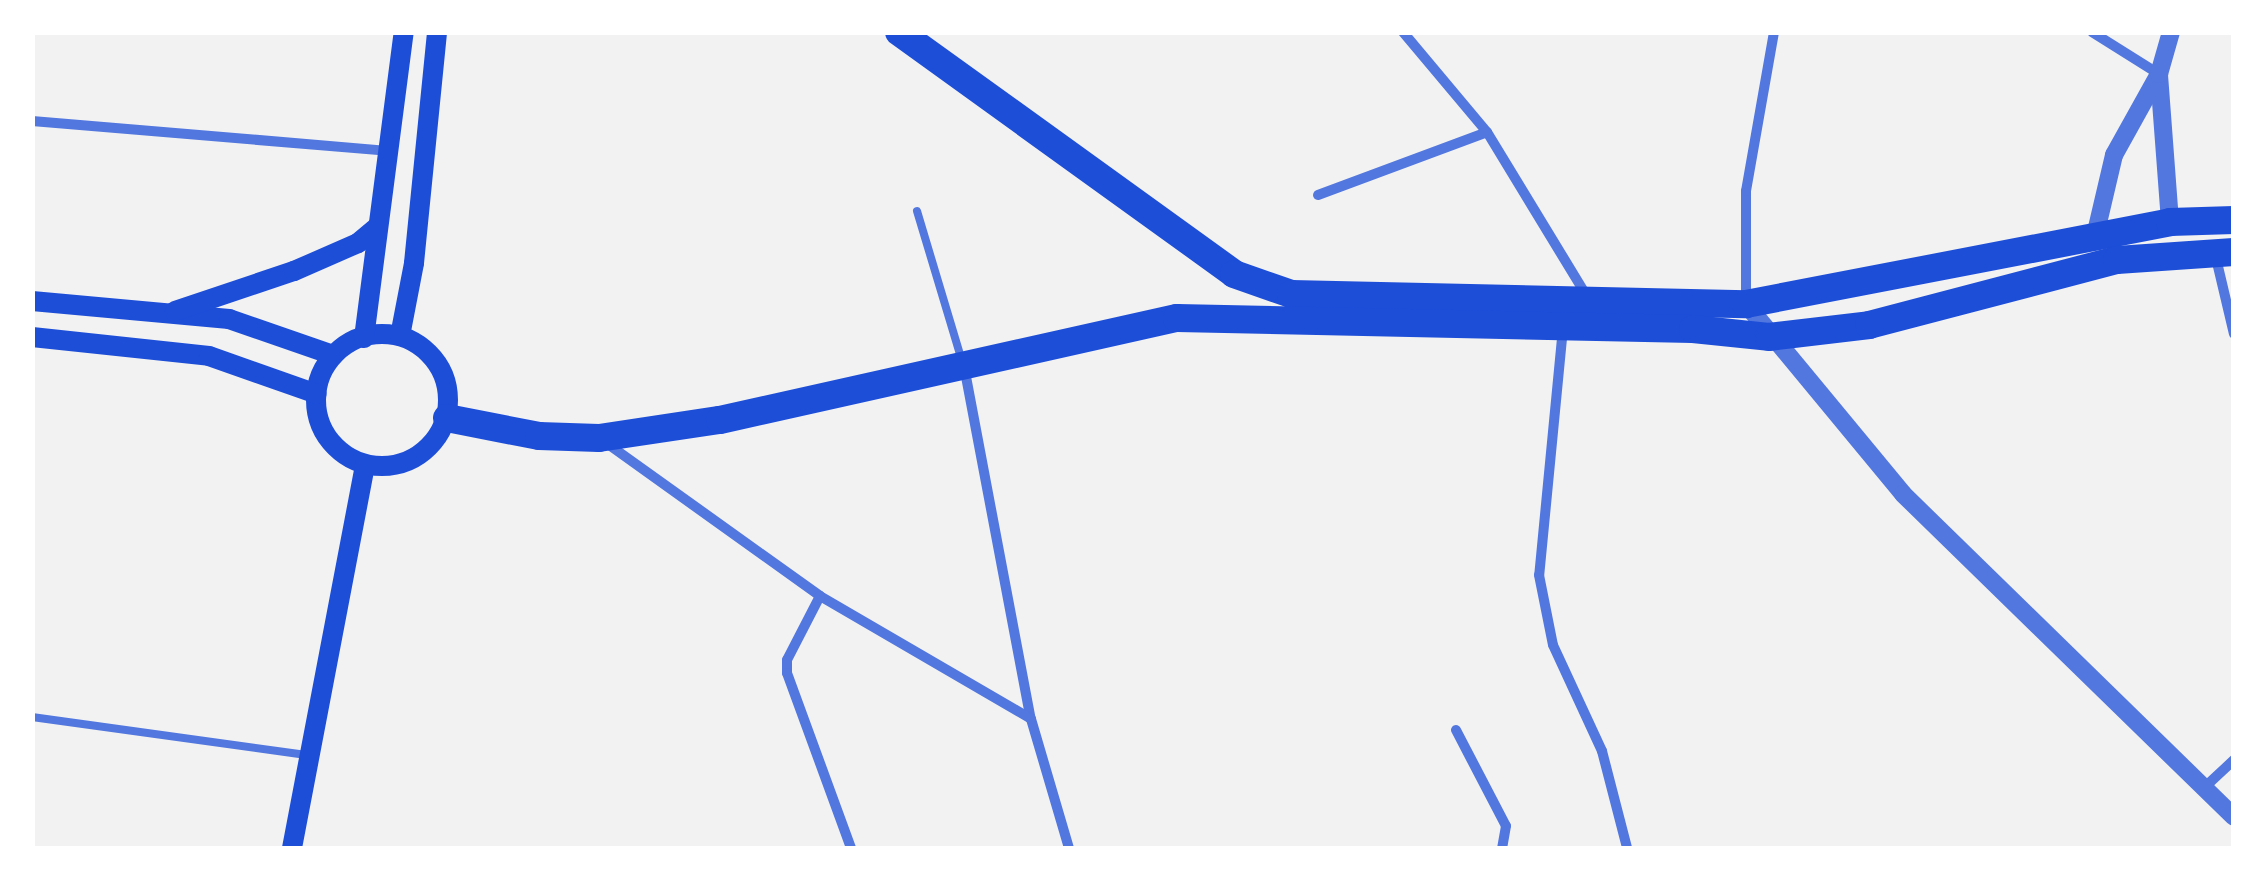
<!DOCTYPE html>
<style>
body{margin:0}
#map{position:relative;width:2266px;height:881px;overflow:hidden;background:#f2f2f2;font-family:Mulish,sans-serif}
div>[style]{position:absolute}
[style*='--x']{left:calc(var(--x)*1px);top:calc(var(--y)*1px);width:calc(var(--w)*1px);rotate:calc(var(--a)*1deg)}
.service>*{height:8px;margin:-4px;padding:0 4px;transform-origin:4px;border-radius:4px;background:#5277de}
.minor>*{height:10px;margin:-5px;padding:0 5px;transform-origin:5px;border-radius:5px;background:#5277de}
.tertiary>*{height:18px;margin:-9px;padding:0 9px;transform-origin:9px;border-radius:9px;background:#5277de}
.secondary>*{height:20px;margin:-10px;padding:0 10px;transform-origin:10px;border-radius:10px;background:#1d4ed8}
.secondary>.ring{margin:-10px;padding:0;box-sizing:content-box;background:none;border:20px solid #1d4ed8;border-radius:50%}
.trunk>*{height:28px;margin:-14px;padding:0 14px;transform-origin:14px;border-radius:14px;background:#1d4ed8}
span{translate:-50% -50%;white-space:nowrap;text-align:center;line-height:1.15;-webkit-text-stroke:8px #fff;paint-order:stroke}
.frame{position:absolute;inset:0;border:35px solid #fff;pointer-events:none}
</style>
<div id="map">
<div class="service">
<i style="--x:917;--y:211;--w:157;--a:73.3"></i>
<i style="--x:32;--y:717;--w:277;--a:7.9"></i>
</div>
<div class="minor">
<i style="--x:1403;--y:32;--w:131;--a:50"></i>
<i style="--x:1487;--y:132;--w:194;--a:58.7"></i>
<i style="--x:2092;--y:32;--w:79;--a:32.1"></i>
<i style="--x:32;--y:121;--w:357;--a:4.8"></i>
<i style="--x:1318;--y:195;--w:180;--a:-20.4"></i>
<i style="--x:2216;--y:258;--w:78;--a:76.7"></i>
<i style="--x:1746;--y:299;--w:108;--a:-90"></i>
<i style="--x:1746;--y:191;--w:161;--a:-80"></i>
<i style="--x:1563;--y:328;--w:248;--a:95.5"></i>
<i style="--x:1539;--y:575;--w:71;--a:78.7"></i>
<i style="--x:1553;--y:645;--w:117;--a:65.2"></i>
<i style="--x:1602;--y:751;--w:100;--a:75.5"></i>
<i style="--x:964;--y:366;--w:359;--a:79.3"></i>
<i style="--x:1031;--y:719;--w:134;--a:73.6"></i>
<i style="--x:605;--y:442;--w:264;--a:35.6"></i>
<i style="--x:820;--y:596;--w:244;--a:30.2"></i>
<i style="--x:820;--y:596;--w:72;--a:117.3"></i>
<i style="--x:787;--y:660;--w:13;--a:90"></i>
<i style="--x:787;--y:673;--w:186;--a:69.9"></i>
<i style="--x:1456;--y:730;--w:108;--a:62.5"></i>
<i style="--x:1506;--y:826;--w:22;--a:100"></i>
<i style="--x:2207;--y:785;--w:37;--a:-43"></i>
</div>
<div class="tertiary">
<i style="--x:2159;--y:75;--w:147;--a:85.7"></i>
<i style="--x:2095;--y:236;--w:83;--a:-76.8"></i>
<i style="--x:2114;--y:155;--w:93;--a:-60.9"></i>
<i style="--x:2159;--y:74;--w:44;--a:-74.1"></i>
<i style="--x:1746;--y:304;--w:246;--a:50.4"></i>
<i style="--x:1903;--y:494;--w:462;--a:44.3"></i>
</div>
<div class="secondary">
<i style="--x:32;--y:301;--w:198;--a:5.2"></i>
<i style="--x:229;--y:319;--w:110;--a:19.1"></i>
<i style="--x:175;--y:311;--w:126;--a:-18.6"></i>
<i style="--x:294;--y:271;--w:70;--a:-23.6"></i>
<i style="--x:358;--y:243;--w:25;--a:-40"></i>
<i class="ring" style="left:316px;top:334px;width:112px;height:112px"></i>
<i style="--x:400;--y:336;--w:74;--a:-79.1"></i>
<i style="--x:414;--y:263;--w:232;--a:-84.3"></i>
<i style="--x:32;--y:337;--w:178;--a:6.1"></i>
<i style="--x:209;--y:356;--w:114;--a:19.4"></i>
<i style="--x:364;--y:338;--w:309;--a:-82.6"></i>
<i style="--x:292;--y:848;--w:390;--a:-79.2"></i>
</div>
<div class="trunk">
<i style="--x:899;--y:32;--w:413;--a:35.8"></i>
<i style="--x:1234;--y:274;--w:60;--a:19.3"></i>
<i style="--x:1291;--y:294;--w:455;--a:1.3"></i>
<i style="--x:1746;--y:304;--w:432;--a:-10.9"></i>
<i style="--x:2170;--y:222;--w:64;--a:-1.8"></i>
<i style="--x:447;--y:418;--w:94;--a:11.1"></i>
<i style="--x:539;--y:436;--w:60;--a:1.9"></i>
<i style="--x:599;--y:438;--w:122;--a:-8.5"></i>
<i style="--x:720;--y:420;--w:468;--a:-12.6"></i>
<i style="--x:1177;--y:318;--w:516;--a:1.22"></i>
<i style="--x:1693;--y:329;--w:76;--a:6"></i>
<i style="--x:1769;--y:337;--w:101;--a:-6.8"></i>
<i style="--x:1869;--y:325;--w:256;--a:-14.7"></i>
<i style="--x:2117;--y:260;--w:117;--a:-3.9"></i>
</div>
<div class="frame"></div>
</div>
